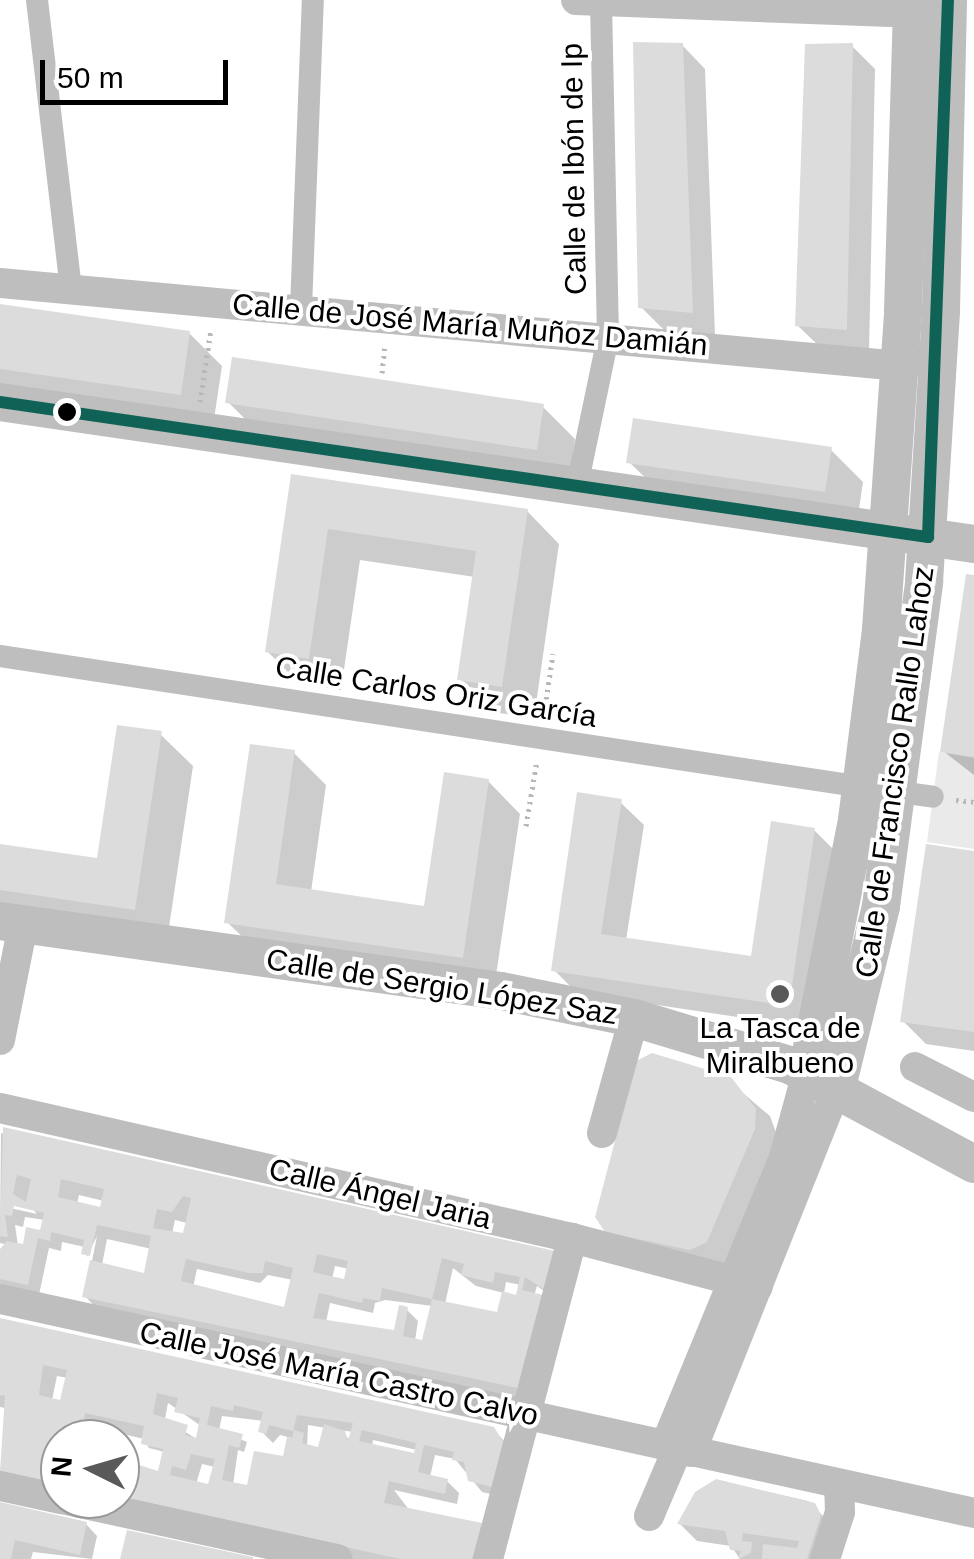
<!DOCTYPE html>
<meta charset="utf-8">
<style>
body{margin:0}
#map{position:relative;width:974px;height:1559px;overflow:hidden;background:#fff;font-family:Arial,sans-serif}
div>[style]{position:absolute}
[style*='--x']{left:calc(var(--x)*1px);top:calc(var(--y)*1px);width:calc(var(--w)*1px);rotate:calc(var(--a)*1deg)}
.green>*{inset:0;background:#eaeaea}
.shadow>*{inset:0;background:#0003}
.building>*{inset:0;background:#dcdcdc}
.path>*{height:5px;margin-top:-2.5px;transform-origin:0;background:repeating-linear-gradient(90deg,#b8b8b8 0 2.5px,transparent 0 7.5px)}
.pedestrian>*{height:22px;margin:-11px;padding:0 11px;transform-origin:11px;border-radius:11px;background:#bebebe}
.minor>*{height:30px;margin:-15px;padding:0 15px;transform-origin:15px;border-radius:15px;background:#bebebe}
.tertiary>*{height:38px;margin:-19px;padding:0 19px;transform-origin:19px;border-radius:19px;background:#bebebe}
.bus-1>*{height:12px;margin:-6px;padding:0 6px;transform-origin:6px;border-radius:6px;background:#0f6255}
.dots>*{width:28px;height:28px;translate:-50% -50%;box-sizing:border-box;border:5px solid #fff;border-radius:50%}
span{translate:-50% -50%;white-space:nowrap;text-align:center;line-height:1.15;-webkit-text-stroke:8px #fff;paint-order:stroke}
.street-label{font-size:30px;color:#000}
.poi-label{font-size:30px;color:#000}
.north{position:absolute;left:40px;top:1419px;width:100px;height:100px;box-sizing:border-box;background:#fff;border:2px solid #999;border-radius:50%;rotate:275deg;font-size:28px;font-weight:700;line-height:40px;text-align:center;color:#000}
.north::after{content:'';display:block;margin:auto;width:35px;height:45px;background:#595959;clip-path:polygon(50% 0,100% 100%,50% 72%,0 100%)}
.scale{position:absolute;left:40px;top:60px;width:188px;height:45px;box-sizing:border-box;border:5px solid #000;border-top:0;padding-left:12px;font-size:30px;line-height:35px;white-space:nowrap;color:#000;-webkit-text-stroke:8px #fff;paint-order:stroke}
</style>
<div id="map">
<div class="green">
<i style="clip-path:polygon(939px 752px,974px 758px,974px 849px,927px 842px)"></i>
</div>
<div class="shadow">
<i style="clip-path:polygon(682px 45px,705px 69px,715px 335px,664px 330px,641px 307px)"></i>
<i style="clip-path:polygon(852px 46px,875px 69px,869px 352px,821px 348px,797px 325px)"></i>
<i style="clip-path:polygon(0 307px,189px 333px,222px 366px,213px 426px,0 394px)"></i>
<i style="clip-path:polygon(228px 402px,542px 406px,575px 439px,569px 482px,261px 435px)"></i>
<i style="clip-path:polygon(831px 450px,863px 482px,857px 523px,662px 494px,629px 462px)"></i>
<i style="clip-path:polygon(293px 477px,527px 511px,559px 544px,534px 718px,492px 712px,460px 679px,475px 577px,360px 560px,341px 690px,300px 684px,267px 651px)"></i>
<i style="clip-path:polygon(974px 578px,974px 775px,943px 751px)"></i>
<i style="clip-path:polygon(160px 734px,193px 766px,167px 941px,0 916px,0 846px,99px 861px)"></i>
<i style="clip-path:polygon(294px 753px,326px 785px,311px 892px,427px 909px,488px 781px,520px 814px,494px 989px,260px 954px,227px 922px)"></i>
<i style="clip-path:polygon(620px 802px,644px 825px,626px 940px,753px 959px,814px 830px,837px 853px,811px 1028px,577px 993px,554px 970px)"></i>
<i style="clip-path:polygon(974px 853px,974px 1051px,926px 1044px,903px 1021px)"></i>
<i style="clip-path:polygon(724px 1077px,770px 1116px,779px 1141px,729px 1265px,631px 1254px,607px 1230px)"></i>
<i style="clip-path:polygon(evenodd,1px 1133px,554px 1254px,556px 1299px,537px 1286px,534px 1296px,536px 1405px,96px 1308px,85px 1296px,97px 1236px,87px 1257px,85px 1247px,62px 1242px,61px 1251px,49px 1248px,39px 1295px,0 1287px,0 1252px,9px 1245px,0 1243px,1px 1133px,79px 1195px,104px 1201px,102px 1210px,77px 1204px,79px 1195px,1px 1133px,2px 1202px,31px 1207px,37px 1214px,1px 1206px,2px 1202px,1px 1133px,25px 1217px,45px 1220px,42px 1233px,25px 1247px,18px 1246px,15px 1225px,23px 1227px,25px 1217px,1px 1133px,175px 1220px,187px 1223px,184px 1236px,172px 1234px,175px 1220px,1px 1133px,107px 1239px,152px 1249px,146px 1276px,102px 1265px,107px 1239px,1px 1133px,335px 1266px,349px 1269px,352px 1283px,332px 1279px,335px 1266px,1px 1133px,453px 1268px,476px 1286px,504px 1293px,506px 1282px,521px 1285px,506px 1317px,445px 1304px,453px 1268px,1px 1133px,197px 1269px,260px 1283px,268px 1275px,293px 1280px,286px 1310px,193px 1287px,197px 1269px,1px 1133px,385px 1300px,433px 1306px,424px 1345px,415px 1341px,418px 1321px,402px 1305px,396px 1333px,326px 1322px,330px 1303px,373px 1313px,375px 1303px,385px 1300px)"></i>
<i style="clip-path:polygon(evenodd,0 1320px,493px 1429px,505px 1442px,503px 1497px,482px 1492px,455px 1459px,435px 1455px,430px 1477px,447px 1481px,459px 1493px,457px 1504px,394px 1490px,410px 1511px,481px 1525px,486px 1559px,324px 1559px,120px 1499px,120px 1463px,160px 1474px,168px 1453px,149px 1448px,144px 1439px,102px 1429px,100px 1439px,60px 1439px,0 1478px,5px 1408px,0 1407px,0 1320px,57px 1376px,68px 1378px,62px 1405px,52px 1400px,57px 1376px,0 1320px,168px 1403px,201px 1426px,198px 1440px,165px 1419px,168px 1403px,0 1320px,222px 1416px,264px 1421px,261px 1431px,273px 1443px,280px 1435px,295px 1439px,281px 1461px,246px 1488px,233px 1485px,238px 1450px,244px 1452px,247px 1442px,219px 1430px,222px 1416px,0 1320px,308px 1425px,326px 1428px,320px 1450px,307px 1447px,308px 1425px,0 1320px,340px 1430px,353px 1432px,351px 1441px,340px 1430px,0 1320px,373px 1440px,417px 1450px,416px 1456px,372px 1446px,373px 1440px,0 1320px,202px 1464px,215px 1467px,210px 1487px,196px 1484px,202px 1464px)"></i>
<i style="clip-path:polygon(724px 1482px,808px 1501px,826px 1519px,814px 1559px,740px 1559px,731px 1546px,697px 1541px,680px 1524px)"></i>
<i style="clip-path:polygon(0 1505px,86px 1524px,97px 1536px,92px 1559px,33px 1552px,31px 1559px,0 1559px)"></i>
</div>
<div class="building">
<i style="clip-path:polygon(633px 42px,683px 43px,693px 313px,638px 308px)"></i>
<i style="clip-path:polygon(853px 43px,847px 330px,795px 326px,805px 44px)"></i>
<i style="clip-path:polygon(0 304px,190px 331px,181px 395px,0 369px)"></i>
<i style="clip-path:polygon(232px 357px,544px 404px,537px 450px,225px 403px)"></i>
<i style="clip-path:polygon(633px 418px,832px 447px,825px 492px,626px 463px)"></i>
<i style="clip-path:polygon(291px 474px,528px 509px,502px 687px,457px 680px,476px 551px,328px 529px,309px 659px,265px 652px)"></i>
<i style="clip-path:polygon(966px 574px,974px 575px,974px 757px,940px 752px)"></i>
<i style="clip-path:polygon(117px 725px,162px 731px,135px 910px,0 890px,0 844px,97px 858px)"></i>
<i style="clip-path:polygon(250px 744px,295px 750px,276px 884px,424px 906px,444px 772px,489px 779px,463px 958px,224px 923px)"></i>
<i style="clip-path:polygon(577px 792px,622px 799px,601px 934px,751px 956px,771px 821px,815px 828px,789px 1006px,551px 971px)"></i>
<i style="clip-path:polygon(926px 844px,974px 851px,974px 1032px,900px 1022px)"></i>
<i style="clip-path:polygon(652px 1053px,731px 1077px,756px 1109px,755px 1129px,707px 1242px,690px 1250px,605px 1232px,595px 1217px,636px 1061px)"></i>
<i style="clip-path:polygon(evenodd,3px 1127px,555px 1251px,545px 1290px,525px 1277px,522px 1290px,543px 1295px,518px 1388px,82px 1297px,90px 1260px,144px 1273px,151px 1236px,97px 1225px,90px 1256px,81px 1254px,84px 1240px,51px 1232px,50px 1241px,38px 1238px,28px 1285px,0 1279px,0 1249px,7px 1241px,23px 1244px,26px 1227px,40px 1230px,44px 1213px,14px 1206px,12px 1216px,5px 1215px,8px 1237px,0 1236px,3px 1127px,17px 1175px,31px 1179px,26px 1202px,13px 1194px,17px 1175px,3px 1127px,61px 1179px,104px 1189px,100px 1207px,58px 1197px,61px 1179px,3px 1127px,183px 1196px,191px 1198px,183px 1233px,153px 1228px,157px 1209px,172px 1212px,183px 1196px,3px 1127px,317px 1254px,348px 1261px,344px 1279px,313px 1272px,317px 1254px,3px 1127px,442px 1258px,464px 1264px,461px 1275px,493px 1283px,495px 1272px,520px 1277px,516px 1295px,502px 1291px,497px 1312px,432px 1299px,422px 1340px,403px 1336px,408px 1307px,399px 1305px,394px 1330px,313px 1318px,319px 1293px,362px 1303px,363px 1298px,380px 1301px,382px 1288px,432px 1299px,442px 1258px,3px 1127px,186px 1259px,249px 1273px,263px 1273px,265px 1261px,293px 1268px,284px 1307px,181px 1281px,186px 1259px)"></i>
<i style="clip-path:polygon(evenodd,0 1318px,494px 1427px,503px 1442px,492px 1487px,468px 1481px,464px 1462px,452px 1460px,454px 1452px,424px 1445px,418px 1472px,448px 1479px,445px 1494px,389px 1481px,384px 1503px,482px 1523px,472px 1559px,400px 1559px,120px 1497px,120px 1459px,158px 1471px,163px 1449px,141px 1444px,144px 1426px,85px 1413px,81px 1439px,60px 1439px,60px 1484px,0 1471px,5px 1396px,0 1395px,0 1318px,43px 1365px,67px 1370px,60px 1400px,39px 1395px,43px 1365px,0 1318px,157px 1393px,178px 1398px,174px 1412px,200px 1418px,196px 1438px,185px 1435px,188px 1425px,153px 1414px,157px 1393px,0 1318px,234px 1405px,263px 1412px,258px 1432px,266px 1434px,269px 1425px,293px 1431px,297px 1415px,353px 1423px,348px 1441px,345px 1431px,324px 1424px,318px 1447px,302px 1443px,304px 1433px,294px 1430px,292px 1438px,287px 1437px,283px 1456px,254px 1451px,247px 1485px,222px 1480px,229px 1445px,239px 1448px,243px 1434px,207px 1425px,211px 1406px,233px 1411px,234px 1405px,0 1318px,362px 1430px,416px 1443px,414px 1453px,359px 1441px,362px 1430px,0 1318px,191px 1454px,215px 1459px,208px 1484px,170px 1475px,172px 1466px,186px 1470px,191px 1454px)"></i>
<i style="clip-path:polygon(716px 1479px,815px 1503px,821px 1515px,807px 1559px,762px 1559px,763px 1544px,797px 1548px,799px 1541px,743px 1533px,742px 1541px,752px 1542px,751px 1553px,738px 1559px,741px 1551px,730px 1550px,725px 1531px,677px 1524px,695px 1492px)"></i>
<i style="clip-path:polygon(0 1502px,87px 1522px,80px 1555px,15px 1540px,11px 1559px,0 1559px)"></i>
<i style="clip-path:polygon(127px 1530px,253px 1557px,253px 1559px,120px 1559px)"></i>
</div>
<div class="path">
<i style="--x:382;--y:373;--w:29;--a:-84"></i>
<i style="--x:200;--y:402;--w:74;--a:-81.4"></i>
<i style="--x:544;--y:714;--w:61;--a:-81.5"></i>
<i style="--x:956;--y:800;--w:18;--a:6"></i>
<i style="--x:526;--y:826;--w:67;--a:-80.5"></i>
</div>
<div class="pedestrian">
<i style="--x:37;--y:0;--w:291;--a:83.3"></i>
<i style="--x:301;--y:308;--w:308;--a:-87.8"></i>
<i style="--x:577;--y:486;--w:152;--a:-78.2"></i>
<i style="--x:608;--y:337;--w:337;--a:-91.2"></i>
<i style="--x:0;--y:656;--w:872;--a:8.64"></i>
<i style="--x:899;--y:792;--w:34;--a:8"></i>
</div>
<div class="minor">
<i style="--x:576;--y:0;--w:335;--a:2.2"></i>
<i style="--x:0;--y:283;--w:904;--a:5.27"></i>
<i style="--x:900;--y:366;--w:18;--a:-16"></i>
<i style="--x:0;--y:1040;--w:117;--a:-78.7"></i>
<i style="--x:915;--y:1067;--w:66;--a:27"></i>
<i style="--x:0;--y:1108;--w:587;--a:12.8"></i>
<i style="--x:572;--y:1238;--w:192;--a:14.8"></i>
<i style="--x:602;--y:1133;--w:119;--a:-74.5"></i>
<i style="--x:0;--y:1299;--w:997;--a:12.39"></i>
<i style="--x:665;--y:1446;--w:313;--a:-67.6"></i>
<i style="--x:784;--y:1157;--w:87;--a:-74.7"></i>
<i style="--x:691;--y:1452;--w:393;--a:-68.2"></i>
<i style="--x:0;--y:1486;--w:61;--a:12.2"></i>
<i style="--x:62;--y:1499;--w:282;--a:12.3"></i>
<i style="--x:649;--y:1516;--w:74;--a:-66.9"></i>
<i style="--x:488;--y:1559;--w:332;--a:-75.3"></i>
<i style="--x:825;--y:1559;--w:49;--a:-72.3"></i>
<i style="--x:840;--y:1512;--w:26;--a:-92"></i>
</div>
<div class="tertiary">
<i style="--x:0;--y:402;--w:984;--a:8.29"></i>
<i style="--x:0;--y:921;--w:506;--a:7.95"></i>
<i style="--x:501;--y:991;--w:136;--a:11.5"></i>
<i style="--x:634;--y:1018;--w:163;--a:16.8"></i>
<i style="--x:790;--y:1065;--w:209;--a:28.3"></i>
<i style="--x:807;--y:1073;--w:258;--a:-78.8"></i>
<i style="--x:857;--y:820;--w:193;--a:-82.8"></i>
<i style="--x:881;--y:629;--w:319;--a:-86"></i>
<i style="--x:903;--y:311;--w:311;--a:-88.3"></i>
<i style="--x:837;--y:1087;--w:186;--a:-76.3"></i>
<i style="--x:881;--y:906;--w:327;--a:-82.4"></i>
<i style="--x:924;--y:582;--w:272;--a:-86.4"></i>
<i style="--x:941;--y:311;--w:311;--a:-88.7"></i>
</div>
<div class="bus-1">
<i style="--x:0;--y:402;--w:938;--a:8.28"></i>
<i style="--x:928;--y:537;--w:537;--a:-87.87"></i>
</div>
<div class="dots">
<i style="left:67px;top:412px;background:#000"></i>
<i style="left:780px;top:994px;background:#595959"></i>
</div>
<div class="street-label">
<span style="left:574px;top:169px;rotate:-91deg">Calle de Ibón de Ip</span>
<span style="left:470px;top:325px;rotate:5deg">Calle de José María Muñoz Damián</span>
<span style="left:436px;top:692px;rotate:9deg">Calle Carlos Oriz García</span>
<span style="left:895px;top:772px;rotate:-82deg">Calle de Francisco Rallo Lahoz</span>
<span style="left:442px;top:987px;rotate:9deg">Calle de Sergio López Saz</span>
<span style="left:380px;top:1194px;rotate:13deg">Calle Ángel Jaria</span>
<span style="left:339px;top:1374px;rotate:12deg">Calle José María Castro Calvo</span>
</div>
<div class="poi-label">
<span style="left:780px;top:1045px">La Tasca de<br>Miralbueno</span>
</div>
<div class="north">N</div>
<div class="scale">50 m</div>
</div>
